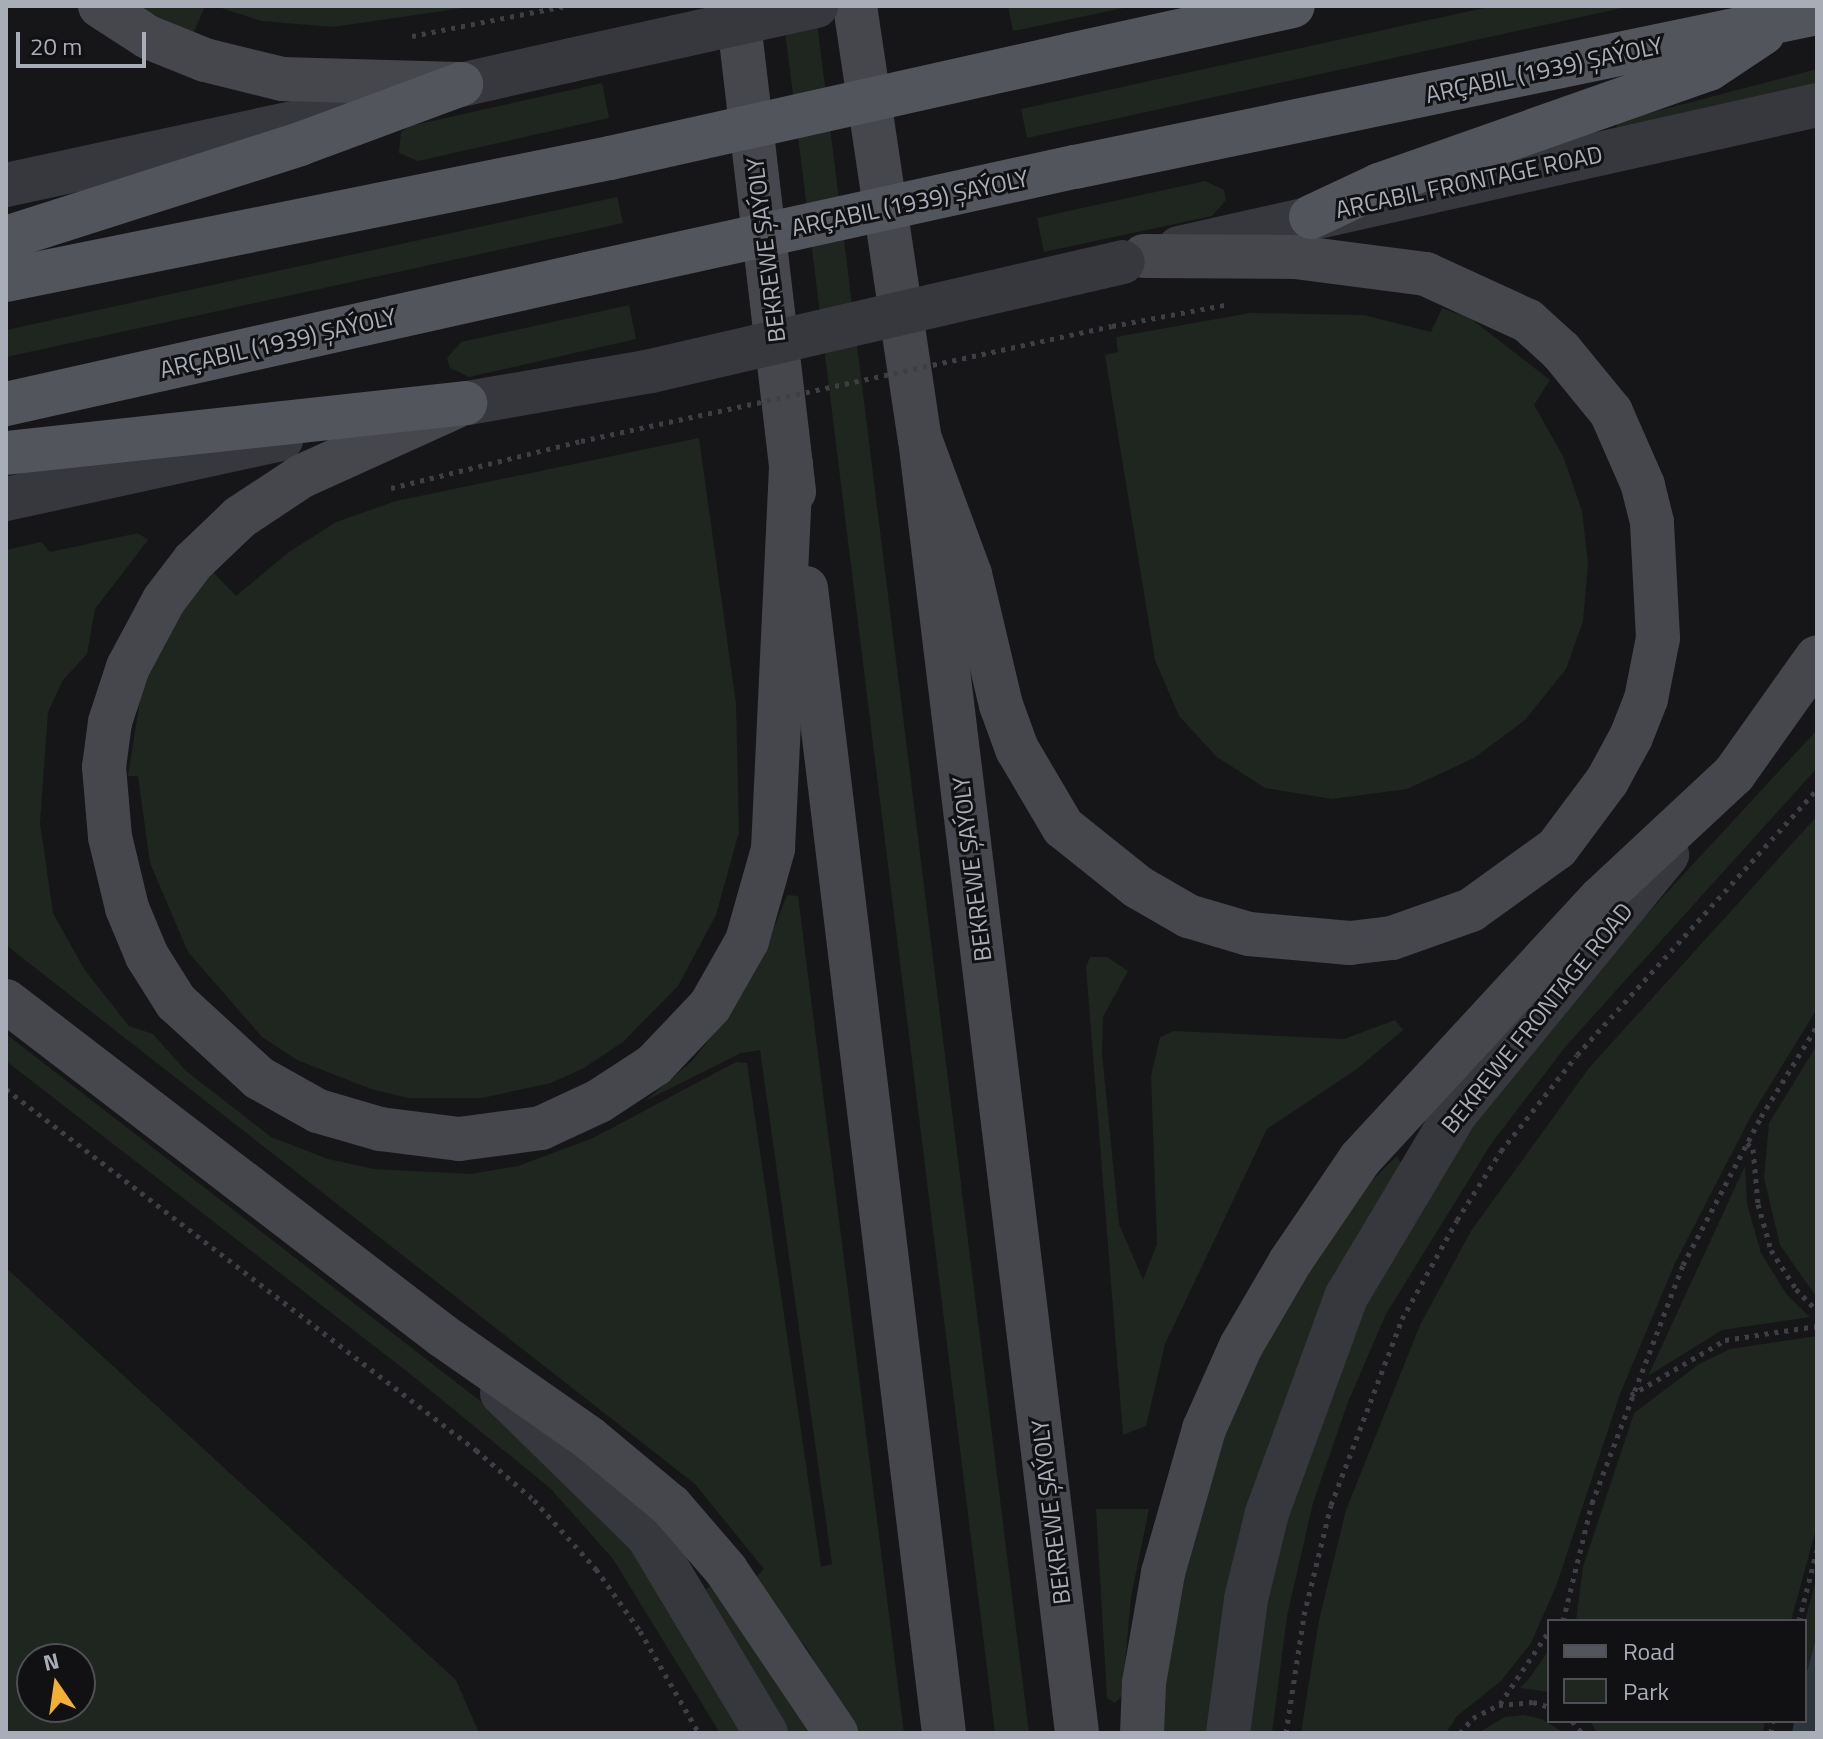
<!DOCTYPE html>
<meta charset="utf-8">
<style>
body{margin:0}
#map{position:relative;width:1823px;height:1739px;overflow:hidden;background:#161618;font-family:"Titillium Web",sans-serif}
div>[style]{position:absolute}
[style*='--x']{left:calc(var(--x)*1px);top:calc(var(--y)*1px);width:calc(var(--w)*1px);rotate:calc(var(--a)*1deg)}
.green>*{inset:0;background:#1e261f}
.water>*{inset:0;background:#2c353c}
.path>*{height:5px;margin-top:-2.5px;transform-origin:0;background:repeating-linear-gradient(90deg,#3d3f44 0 4px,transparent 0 10px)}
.minor>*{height:44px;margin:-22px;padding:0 22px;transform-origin:22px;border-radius:22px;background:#37383d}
.tertiary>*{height:44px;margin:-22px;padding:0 22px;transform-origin:22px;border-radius:22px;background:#37383d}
.secondary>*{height:44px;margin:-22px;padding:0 22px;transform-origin:22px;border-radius:22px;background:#45474d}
.primary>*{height:44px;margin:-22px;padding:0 22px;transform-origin:22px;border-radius:22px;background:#53555c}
.path-bridge>*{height:5px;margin-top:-2.5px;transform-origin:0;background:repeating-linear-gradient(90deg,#3d3f44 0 4px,transparent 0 10px)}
.tertiary-bridge>*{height:44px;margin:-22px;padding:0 22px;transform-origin:22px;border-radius:22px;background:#37383d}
.primary-bridge>*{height:44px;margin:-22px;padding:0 22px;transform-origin:22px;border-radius:22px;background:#53555c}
span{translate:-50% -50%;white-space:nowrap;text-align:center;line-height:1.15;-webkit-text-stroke:6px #111113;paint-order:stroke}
.street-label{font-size:24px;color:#a8adb8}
.frame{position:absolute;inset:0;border:8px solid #a8adb8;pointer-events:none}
.legend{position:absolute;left:1547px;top:1619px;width:260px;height:104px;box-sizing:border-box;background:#111113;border:2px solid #4d4f55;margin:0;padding:10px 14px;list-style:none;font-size:24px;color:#a8adb8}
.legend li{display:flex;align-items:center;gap:16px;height:40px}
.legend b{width:40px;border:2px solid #4d4f55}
.north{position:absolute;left:16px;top:1643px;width:80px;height:80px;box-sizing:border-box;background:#111113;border:2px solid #4d4f55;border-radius:50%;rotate:347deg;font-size:22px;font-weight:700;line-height:32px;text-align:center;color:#a8adb8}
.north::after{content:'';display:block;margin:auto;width:28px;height:36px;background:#f2b134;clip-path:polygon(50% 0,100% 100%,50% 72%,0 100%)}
.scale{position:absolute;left:16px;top:32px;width:130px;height:36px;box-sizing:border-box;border:4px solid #a8adb8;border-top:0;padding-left:10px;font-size:24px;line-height:28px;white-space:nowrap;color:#a8adb8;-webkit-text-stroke:6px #111113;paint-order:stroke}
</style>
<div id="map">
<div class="green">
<i style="clip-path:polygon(137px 6px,205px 6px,193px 34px)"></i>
<i style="clip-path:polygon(215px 6px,477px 6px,333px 27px,261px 21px)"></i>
<i style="clip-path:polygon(782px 6px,815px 6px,1029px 1733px,995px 1733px)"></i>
<i style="clip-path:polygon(1008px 6px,1133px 6px,1013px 31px)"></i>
<i style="clip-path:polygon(1493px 6px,1631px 6px,1027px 138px,1021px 109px)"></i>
<i style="clip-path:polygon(1817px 69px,1817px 84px,1617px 128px,1615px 122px)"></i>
<i style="clip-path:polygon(602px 83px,609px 118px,418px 161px,399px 153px,401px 132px,410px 126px)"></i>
<i style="clip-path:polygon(1205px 181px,1224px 190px,1226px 200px,1212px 216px,1044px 252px,1037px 218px)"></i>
<i style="clip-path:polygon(617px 197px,623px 223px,6px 357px,6px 330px)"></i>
<i style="clip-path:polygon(629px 305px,636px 339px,469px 377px,450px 368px,447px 358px,461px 342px)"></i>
<i style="clip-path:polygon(1442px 308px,1470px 318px,1550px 380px,1534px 405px,1563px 456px,1582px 511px,1588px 563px,1583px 621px,1566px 669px,1525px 720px,1474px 758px,1407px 789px,1332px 799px,1265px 788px,1217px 757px,1179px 716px,1155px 660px,1105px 355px,1118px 352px,1116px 337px,1250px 313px,1364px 315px,1431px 332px)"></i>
<i style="clip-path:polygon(699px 438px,736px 704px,739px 832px,716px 915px,678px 986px,623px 1042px,584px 1068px,551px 1083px,482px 1098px,408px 1098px,371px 1089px,297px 1060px,262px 1037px,188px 952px,150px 863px,138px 776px,128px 776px,143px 681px,165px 632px,213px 572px,236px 596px,289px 552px,336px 522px,396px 501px)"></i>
<i style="clip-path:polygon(138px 533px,148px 540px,95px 609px,87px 654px,63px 680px,48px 712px,40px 823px,53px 913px,84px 969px,129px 1026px,153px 1034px,186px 1071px,271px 1137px,328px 1159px,374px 1169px,471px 1174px,518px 1166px,593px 1138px,736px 1062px,747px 1063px,821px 1567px,832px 1564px,760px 1050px,741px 1053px,645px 1101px,692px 1061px,717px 1030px,763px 956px,787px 895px,798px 896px,904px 1733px,857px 1733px,808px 1650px,754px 1579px,764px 1569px,695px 1484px,6px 945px,6px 550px,41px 542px,50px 552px)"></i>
<i style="clip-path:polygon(1817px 730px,1817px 768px,1566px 1046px,1491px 1144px,1386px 1314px,1348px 1402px,1313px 1503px,1287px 1616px,1272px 1733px,1241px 1733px,1284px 1503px,1360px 1304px,1464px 1128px,1623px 940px)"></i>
<i style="clip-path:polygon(1817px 816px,1817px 1009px,1751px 1116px,1675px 1263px,1620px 1394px,1557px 1584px,1531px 1643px,1501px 1681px,1457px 1716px,1446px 1733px,1301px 1733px,1319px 1620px,1346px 1510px,1420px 1325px,1471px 1231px,1589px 1068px)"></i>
<i style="clip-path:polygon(1090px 957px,1107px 957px,1128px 971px,1103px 1017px,1102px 1054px,1119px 1224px,1143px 1280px,1157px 1244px,1151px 1076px,1160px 1037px,1174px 1031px,1344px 1039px,1395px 1020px,1403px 1030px,1357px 1069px,1267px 1129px,1165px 1344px,1146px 1426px,1123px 1435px,1086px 967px)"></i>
<i style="clip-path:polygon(6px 1034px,497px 1414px,632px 1544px,749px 1733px,720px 1733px,613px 1559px,551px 1489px,409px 1373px,6px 1061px)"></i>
<i style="clip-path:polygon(1817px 1045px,1817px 1298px,1780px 1245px,1764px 1178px,1769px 1123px)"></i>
<i style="clip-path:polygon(1397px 1156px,1401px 1164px,1209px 1733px,1160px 1733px,1164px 1665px,1200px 1497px,1260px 1348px,1352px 1200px)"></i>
<i style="clip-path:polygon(1745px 1166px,1747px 1204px,1761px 1253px,1787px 1295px,1810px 1317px,1722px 1330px,1648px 1376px)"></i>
<i style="clip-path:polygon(evenodd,6px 1268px,456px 1680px,479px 1733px,6px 1733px,6px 1268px,32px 1659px,80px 1659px,80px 1707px,32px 1707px,32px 1659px)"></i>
<i style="clip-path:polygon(1817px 1336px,1817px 1525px,1791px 1621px,1576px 1621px,1583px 1567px,1634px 1413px,1699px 1364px,1730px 1349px)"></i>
<i style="clip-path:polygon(1096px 1509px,1149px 1509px,1131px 1597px,1122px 1696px,1115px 1703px,1107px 1698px)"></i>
<i style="clip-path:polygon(1817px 1576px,1817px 1634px,1805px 1679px,1805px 1621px)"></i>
<i style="clip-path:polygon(710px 1586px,715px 1588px,811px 1733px,784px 1733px,705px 1590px)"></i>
<i style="clip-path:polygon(1549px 1650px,1549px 1692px,1520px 1688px,1531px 1676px)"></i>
<i style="clip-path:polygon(1524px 1715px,1542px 1719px,1564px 1733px,1478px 1733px,1505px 1717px)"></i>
<i style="clip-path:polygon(1590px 1721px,1765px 1721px,1763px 1733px,1597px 1733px)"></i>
</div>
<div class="water">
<i style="clip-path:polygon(1817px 1634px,1817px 1733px,1792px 1733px,1794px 1721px,1805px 1721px,1805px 1679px)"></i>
</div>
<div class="path">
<i style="--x:412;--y:36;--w:156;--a:-11.1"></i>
<i style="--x:1112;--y:326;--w:119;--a:-10.6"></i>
<i style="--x:391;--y:488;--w:196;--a:-13.9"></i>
<i style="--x:6;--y:1089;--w:593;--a:37.53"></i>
<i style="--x:476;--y:1450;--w:77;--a:40.8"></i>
<i style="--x:534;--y:1500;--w:93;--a:48.1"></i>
<i style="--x:596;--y:1569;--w:76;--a:54.6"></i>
<i style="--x:640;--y:1631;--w:118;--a:60"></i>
<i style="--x:1747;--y:1143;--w:8;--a:45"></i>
<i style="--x:1753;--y:1149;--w:55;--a:84.8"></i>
<i style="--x:1758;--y:1204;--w:48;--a:74.2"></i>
<i style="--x:1771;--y:1250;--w:46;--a:57.3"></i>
<i style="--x:1796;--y:1289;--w:30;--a:46"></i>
<i style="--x:1631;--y:1395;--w:109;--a:-30.3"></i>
<i style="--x:1725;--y:1340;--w:93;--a:-8.7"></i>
<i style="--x:1563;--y:1621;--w:122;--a:-76.2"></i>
<i style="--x:1592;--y:1503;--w:255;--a:-69.1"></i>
<i style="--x:1683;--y:1265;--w:167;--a:-62.2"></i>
<i style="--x:1761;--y:1117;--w:107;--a:-58.4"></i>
<i style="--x:1799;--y:1621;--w:73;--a:-75.8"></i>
<i style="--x:1500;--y:1704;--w:88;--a:-56.1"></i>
<i style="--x:1572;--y:1721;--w:16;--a:50"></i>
<i style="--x:1286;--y:1733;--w:119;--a:-81.3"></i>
<i style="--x:1304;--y:1615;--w:113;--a:-76.2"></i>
<i style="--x:1331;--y:1505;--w:199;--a:-69.1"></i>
<i style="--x:1402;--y:1319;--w:113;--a:-60.9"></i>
<i style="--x:1457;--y:1220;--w:82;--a:-57.5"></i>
<i style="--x:1501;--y:1151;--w:122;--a:-51.6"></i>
<i style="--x:1577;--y:1055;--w:358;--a:-47.9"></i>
<i style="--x:1460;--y:1733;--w:20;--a:-49"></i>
<i style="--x:1473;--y:1718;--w:29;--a:-27"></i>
<i style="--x:1499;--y:1705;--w:34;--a:-5"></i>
<i style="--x:1533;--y:1702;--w:17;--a:17"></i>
<i style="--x:1771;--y:1733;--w:12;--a:-81"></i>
</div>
<div class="minor">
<i style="--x:502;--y:1393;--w:204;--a:44.4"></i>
<i style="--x:648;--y:1536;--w:230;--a:59.1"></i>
<i style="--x:1228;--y:1733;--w:135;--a:-82.3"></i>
<i style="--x:1246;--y:1599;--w:89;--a:-76.3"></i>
<i style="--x:1267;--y:1513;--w:230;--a:-69.9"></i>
<i style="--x:1346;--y:1297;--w:213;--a:-59.2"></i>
<i style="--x:1455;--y:1114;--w:335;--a:-50.7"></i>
</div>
<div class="tertiary">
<i style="--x:425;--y:93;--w:150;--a:-12.7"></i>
<i style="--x:6;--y:185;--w:341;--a:-12.2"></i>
<i style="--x:1179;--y:248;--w:654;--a:-12.63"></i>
<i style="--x:428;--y:410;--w:226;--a:-9.9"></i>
<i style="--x:6;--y:499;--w:282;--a:-12.3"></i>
</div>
<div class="secondary">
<i style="--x:100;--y:6;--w:57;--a:32.9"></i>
<i style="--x:148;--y:37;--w:61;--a:22"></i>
<i style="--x:205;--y:60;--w:79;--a:13.9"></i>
<i style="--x:282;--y:79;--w:176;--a:1.6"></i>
<i style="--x:737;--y:6;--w:489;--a:83.3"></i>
<i style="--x:855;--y:6;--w:438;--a:81.5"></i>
<i style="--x:920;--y:439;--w:1303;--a:83.08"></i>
<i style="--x:455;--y:407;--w:168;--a:155.7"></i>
<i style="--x:302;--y:476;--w:74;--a:146.5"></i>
<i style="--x:240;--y:517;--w:65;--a:136.2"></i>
<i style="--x:193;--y:562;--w:48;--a:127.3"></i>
<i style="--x:164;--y:600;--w:76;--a:118.2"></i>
<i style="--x:128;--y:667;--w:58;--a:108.1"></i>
<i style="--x:110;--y:722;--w:45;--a:97.6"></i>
<i style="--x:104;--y:767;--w:70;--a:85.1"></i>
<i style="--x:110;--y:837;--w:73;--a:76.5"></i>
<i style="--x:127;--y:908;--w:52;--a:67.4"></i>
<i style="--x:147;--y:956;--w:54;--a:57.8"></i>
<i style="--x:176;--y:1002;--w:113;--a:42.5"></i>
<i style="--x:259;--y:1078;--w:68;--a:29.2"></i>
<i style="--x:318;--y:1111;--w:65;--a:16.2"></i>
<i style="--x:380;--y:1129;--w:80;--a:7.2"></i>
<i style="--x:459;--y:1139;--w:83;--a:-7.6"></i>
<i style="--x:541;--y:1128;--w:64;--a:-25"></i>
<i style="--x:599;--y:1101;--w:66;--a:-33.2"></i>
<i style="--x:654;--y:1065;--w:81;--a:-46.5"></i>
<i style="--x:710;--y:1006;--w:75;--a:-60.4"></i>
<i style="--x:747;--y:941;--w:96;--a:-74.2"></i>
<i style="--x:773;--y:849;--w:385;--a:-87.3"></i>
<i style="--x:920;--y:439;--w:144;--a:69.7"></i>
<i style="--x:970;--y:574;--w:135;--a:76.7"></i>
<i style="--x:1001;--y:705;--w:47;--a:70"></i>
<i style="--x:1017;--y:749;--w:91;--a:59.5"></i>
<i style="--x:1063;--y:827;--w:96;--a:38.7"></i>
<i style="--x:1138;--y:887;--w:58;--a:30.1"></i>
<i style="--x:1188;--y:916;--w:64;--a:16.4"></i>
<i style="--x:1249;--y:934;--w:101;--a:5.1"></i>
<i style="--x:1350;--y:943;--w:42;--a:-6.8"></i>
<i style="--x:1392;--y:938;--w:84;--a:-19.5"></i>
<i style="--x:1471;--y:910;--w:106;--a:-35.8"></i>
<i style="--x:1557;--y:848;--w:84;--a:-53.3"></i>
<i style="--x:1607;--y:781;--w:50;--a:-61.4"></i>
<i style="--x:1631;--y:737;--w:41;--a:-68.5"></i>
<i style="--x:1646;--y:699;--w:62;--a:-78.9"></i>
<i style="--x:1658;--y:638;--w:116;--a:-93"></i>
<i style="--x:1652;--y:522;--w:38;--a:-104"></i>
<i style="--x:1643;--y:485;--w:80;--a:-113.7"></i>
<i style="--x:1611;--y:412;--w:79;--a:-129.3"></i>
<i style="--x:1561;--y:351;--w:45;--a:-137.7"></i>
<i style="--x:1528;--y:321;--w:112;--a:-155.3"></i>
<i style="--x:1426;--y:274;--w:132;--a:-172.6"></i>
<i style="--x:1295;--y:257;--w:151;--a:-179.6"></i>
<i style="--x:806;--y:588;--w:1153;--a:83.13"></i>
<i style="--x:6;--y:1001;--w:551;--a:37.47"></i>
<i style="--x:443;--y:1336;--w:178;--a:34.9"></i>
<i style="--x:589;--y:1438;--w:107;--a:39.7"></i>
<i style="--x:671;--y:1506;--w:84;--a:49.3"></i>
<i style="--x:726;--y:1570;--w:197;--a:56"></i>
<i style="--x:1142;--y:1733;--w:50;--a:-87.7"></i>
<i style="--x:1144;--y:1683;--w:112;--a:-80.2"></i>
<i style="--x:1163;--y:1573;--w:150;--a:-74.1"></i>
<i style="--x:1204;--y:1429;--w:91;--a:-66"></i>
<i style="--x:1241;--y:1346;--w:97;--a:-59.7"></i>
<i style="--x:1290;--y:1262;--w:125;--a:-55.8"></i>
<i style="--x:1360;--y:1159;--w:355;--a:-47.3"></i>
<i style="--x:1601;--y:898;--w:182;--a:-43"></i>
<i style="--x:1734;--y:774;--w:143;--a:-54.6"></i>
</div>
<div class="primary">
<i style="--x:1070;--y:55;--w:228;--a:-12.4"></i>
<i style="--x:1075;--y:167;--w:758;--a:-11.73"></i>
<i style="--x:1311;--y:217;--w:75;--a:-25.2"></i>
<i style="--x:1379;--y:185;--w:350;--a:-19.4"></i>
<i style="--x:1709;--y:69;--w:65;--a:-33.7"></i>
<i style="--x:6;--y:238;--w:309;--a:-17.7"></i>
<i style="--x:300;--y:144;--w:172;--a:-20.4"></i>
<i style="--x:6;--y:280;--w:616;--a:-11.42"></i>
<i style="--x:6;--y:404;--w:595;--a:-12.61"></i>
<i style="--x:6;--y:453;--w:462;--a:-6.2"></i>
</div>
<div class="path-bridge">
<i style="--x:581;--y:441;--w:543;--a:-12.22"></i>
</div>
<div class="tertiary-bridge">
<i style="--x:571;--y:60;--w:251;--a:-12.4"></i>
<i style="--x:651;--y:371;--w:484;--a:-13"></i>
</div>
<div class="primary-bridge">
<i style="--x:610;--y:158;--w:471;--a:-12.6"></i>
<i style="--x:587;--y:274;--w:500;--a:-12.4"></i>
</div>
<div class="street-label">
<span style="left:1544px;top:70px;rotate:-12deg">ARÇABIL (1939) ŞAÝOLY</span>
<span style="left:1469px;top:182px;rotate:-12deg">ARCABIL FRONTAGE ROAD</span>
<span style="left:910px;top:203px;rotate:-12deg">ARÇABIL (1939) ŞAÝOLY</span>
<span style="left:766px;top:250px;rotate:-97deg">BEKREWE ŞAÝOLY</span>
<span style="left:278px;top:343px;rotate:-13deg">ARÇABIL (1939) ŞAÝOLY</span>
<span style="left:972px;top:869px;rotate:-97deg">BEKREWE ŞAÝOLY</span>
<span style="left:1537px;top:1018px;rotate:-51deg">BEKREWE FRONTAGE ROAD</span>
<span style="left:1051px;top:1512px;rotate:-97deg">BEKREWE ŞAÝOLY</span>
</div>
<div class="frame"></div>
<ul class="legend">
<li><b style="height:10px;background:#53555c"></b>Road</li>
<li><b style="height:22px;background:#1e261f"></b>Park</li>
</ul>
<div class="north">N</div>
<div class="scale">20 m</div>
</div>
